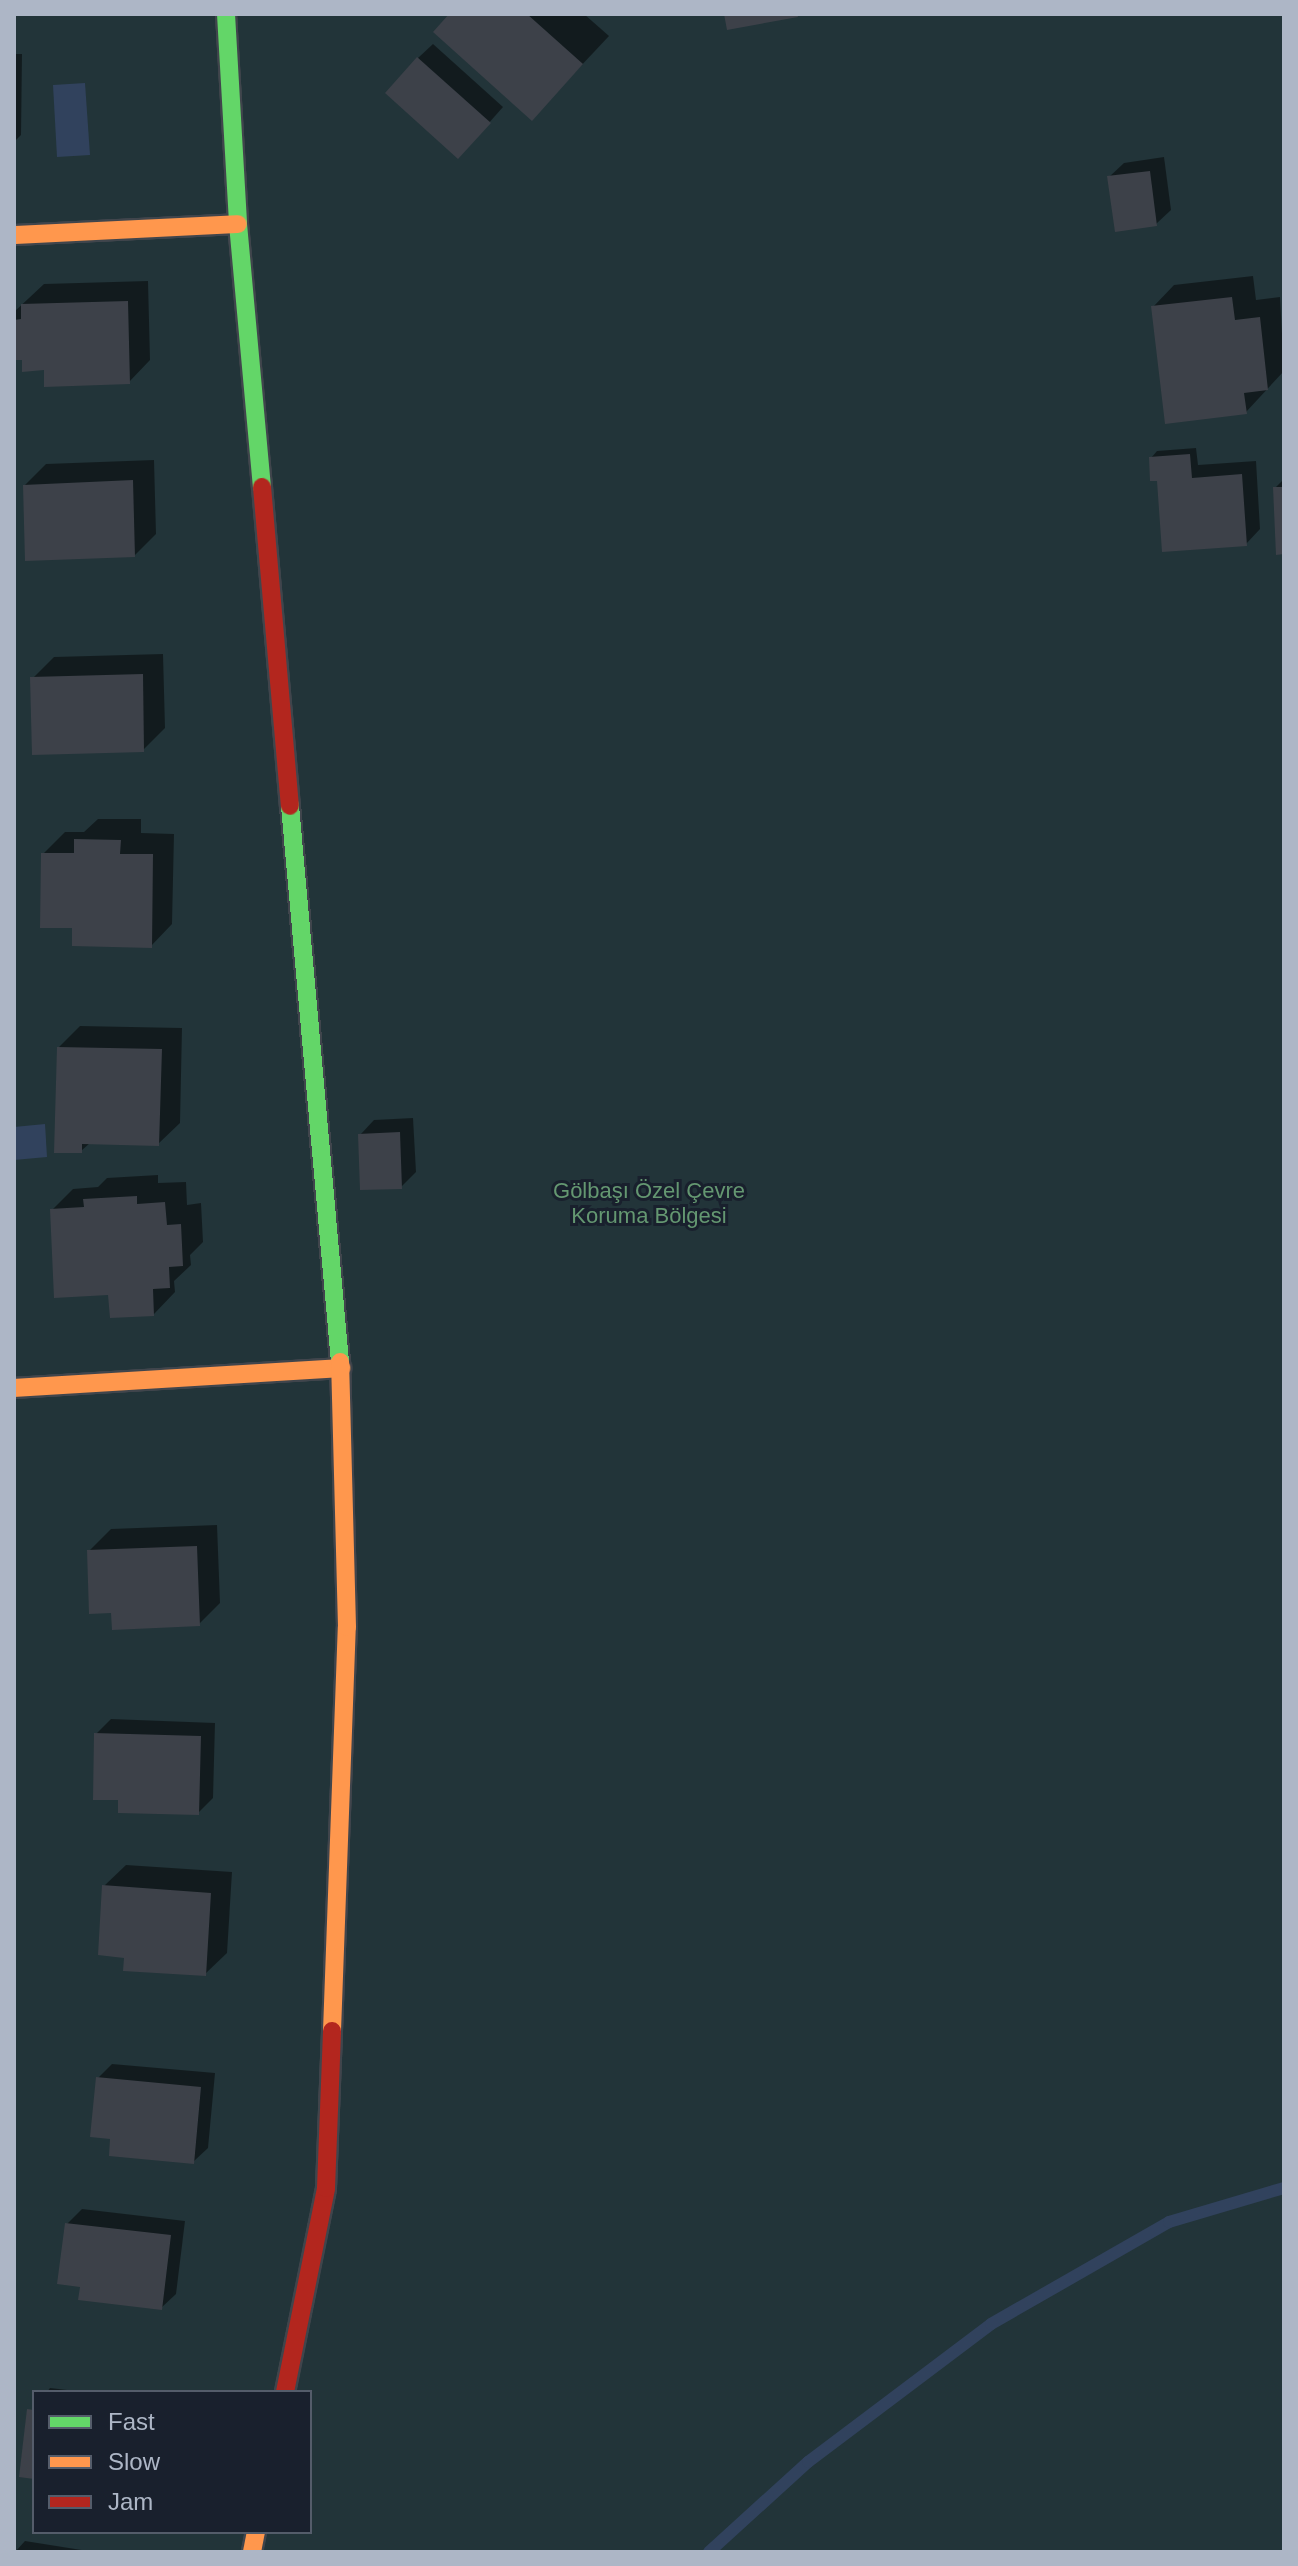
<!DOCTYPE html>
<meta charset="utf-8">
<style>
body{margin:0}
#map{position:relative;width:1298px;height:2566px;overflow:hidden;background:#252a33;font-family:Helvetica,sans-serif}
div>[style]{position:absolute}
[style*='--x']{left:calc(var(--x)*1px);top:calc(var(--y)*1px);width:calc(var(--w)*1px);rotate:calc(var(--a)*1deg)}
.green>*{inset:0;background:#223439}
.water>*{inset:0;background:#31425d}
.shadow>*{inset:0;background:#0007}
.stream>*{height:12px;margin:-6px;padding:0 6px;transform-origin:6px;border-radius:6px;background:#31425d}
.building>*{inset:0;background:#3d4149}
.roads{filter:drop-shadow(2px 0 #40454c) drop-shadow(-2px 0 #40454c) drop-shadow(0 2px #40454c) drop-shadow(0 -2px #40454c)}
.fast>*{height:18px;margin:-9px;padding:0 9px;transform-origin:9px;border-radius:9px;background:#63d668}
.slow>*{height:18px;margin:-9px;padding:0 9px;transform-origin:9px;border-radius:9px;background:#ff974d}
.jam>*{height:18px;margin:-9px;padding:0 9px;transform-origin:9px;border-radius:9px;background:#b3261e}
span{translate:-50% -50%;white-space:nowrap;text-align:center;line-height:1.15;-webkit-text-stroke:6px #19202d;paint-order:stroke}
.park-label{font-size:22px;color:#649771}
.frame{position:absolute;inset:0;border:16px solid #adb6c6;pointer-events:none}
.legend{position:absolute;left:32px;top:2390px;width:280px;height:144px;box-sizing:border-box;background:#19202d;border:2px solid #545c6a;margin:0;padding:10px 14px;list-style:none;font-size:24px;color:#adb6c6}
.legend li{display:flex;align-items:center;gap:16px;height:40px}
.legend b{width:40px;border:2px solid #545c6a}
</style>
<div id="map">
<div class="green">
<i style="clip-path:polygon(evenodd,14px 14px,1284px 14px,1284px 2552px,14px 2552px,14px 14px,34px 2392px,310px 2392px,310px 2532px,34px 2532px,34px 2392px)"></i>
</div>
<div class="water">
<i style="clip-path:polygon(85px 83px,90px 155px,57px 157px,53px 85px)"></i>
<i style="clip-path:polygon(45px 1124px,47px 1157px,14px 1160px,14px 1127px)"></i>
</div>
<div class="shadow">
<i style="clip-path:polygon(452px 14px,584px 14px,609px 36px,532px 118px)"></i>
<i style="clip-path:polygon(433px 44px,503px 107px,472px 142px,418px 58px)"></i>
<i style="clip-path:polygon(14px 54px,22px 54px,21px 135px,14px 142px)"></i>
<i style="clip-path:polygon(1164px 157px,1171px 210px,1156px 224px,1109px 177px,1124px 163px)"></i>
<i style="clip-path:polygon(1253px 276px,1256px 300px,1280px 297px,1284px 371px,1246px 412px,1153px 307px,1174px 285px)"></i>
<i style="clip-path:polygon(148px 281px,150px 360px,129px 382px,46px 368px,24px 358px,14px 358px,14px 312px,44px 284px)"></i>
<i style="clip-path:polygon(1196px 448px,1198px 465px,1256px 461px,1260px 529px,1246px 544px,1159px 479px,1151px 458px,1157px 451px)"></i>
<i style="clip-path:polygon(154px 460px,156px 534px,135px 555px,25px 485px,46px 464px)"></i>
<i style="clip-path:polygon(1284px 479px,1284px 552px,1275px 488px)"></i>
<i style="clip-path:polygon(163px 654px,165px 728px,143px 750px,33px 678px,54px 657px)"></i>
<i style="clip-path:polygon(98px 819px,141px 819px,141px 833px,174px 834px,172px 924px,151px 946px,74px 926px,43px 854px,65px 832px,84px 832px)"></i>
<i style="clip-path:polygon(80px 1026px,182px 1028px,180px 1123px,158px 1144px,90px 1143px,81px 1151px,59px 1047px)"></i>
<i style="clip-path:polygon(413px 1118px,416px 1172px,401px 1187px,360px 1135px,374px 1120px)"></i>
<i style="clip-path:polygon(158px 1175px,158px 1183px,186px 1182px,187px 1205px,201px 1203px,203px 1242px,190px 1255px,191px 1265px,174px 1281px,175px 1292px,154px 1314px,110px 1293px,52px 1210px,73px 1189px,98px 1187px,107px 1178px)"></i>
<i style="clip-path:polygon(217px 1525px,220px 1603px,199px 1624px,89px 1551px,111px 1529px)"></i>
<i style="clip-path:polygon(111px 1719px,215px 1723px,213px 1798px,198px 1813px,96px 1734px)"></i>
<i style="clip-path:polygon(126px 1865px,232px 1872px,227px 1953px,205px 1974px,104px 1886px)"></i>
<i style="clip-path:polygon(112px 2064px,215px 2073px,208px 2148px,193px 2162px,98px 2078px)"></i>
<i style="clip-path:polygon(82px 2209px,185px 2221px,176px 2294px,161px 2308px,82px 2285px,67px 2224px)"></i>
<i style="clip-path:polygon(50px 2388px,84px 2392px,47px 2392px)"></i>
<i style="clip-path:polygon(25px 2541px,94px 2552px,15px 2552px)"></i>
</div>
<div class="stream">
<i style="--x:709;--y:2552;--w:134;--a:-42.3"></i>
<i style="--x:808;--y:2462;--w:229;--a:-37"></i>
<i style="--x:991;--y:2324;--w:205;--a:-29.8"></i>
<i style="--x:1169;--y:2222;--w:120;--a:-16.5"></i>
</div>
<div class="building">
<i style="clip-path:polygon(449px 14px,527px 14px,583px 64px,532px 121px,433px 32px)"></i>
<i style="clip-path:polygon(724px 14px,797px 14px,798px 17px,727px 30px)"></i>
<i style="clip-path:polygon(417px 57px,491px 123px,458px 159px,385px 93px)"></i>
<i style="clip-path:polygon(1150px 171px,1157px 226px,1115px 232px,1107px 176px)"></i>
<i style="clip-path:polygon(1232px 297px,1235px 320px,1260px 317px,1268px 390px,1244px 393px,1247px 414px,1165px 424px,1151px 306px)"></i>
<i style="clip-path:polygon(128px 301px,130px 384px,44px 387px,44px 370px,22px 372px,22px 360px,14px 360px,14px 320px,21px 319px,21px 304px)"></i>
<i style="clip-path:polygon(1190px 454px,1192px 478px,1242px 474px,1247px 546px,1162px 552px,1157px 481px,1150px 481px,1149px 457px)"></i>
<i style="clip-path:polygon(133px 480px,135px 557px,25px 561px,23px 485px)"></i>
<i style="clip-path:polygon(1273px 487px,1284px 487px,1284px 554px,1276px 555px)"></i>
<i style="clip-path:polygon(143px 674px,144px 752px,32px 755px,30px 677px)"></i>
<i style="clip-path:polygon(74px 839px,121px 840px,120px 854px,153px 854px,152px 948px,72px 946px,72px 928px,40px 928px,41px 853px,74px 853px)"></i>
<i style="clip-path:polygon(57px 1047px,162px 1049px,159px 1146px,82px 1144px,82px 1153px,54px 1153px)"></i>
<i style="clip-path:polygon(400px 1132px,402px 1189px,360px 1190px,358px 1134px)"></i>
<i style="clip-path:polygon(137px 1196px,137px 1204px,165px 1202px,167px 1225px,181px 1224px,183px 1266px,169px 1267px,170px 1288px,153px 1289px,154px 1316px,110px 1318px,108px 1295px,54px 1298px,50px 1209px,84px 1207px,83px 1199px)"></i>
<i style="clip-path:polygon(197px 1546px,200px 1626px,112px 1630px,111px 1613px,89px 1614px,87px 1550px)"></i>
<i style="clip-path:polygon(94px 1733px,201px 1736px,199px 1815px,118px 1813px,118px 1800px,93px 1800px)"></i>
<i style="clip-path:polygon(102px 1885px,211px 1893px,206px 1976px,123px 1971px,124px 1958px,98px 1955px)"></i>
<i style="clip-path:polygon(96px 2077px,201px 2087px,194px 2164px,109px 2156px,110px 2139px,90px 2137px)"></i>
<i style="clip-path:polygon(65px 2223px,171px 2235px,162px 2310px,78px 2300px,80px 2287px,57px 2284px)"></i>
<i style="clip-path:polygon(27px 2409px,34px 2410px,34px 2479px,19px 2477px)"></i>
</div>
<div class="roads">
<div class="fast">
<i style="--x:226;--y:14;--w:210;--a:86.7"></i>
<i style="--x:238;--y:224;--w:264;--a:84.8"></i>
<i style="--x:290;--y:806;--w:558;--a:84.86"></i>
</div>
<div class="slow">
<i style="--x:14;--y:235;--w:224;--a:-2.8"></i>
<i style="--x:14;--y:1388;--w:328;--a:-3.5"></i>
<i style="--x:332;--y:2031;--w:404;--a:-87.9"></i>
<i style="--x:347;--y:1627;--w:265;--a:-91.5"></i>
<i style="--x:252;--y:2552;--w:20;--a:-79"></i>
</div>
<div class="jam">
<i style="--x:262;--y:487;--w:320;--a:85"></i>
<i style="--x:285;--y:2392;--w:208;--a:-78.6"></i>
<i style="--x:326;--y:2188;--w:157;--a:-87.8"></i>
</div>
</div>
<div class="park-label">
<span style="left:649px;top:1203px">Gölbaşı Özel Çevre<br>Koruma Bölgesi</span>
</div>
<div class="frame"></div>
<ul class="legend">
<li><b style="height:10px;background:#63d668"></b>Fast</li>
<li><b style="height:10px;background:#ff974d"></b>Slow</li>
<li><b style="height:10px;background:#b3261e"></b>Jam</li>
</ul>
</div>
